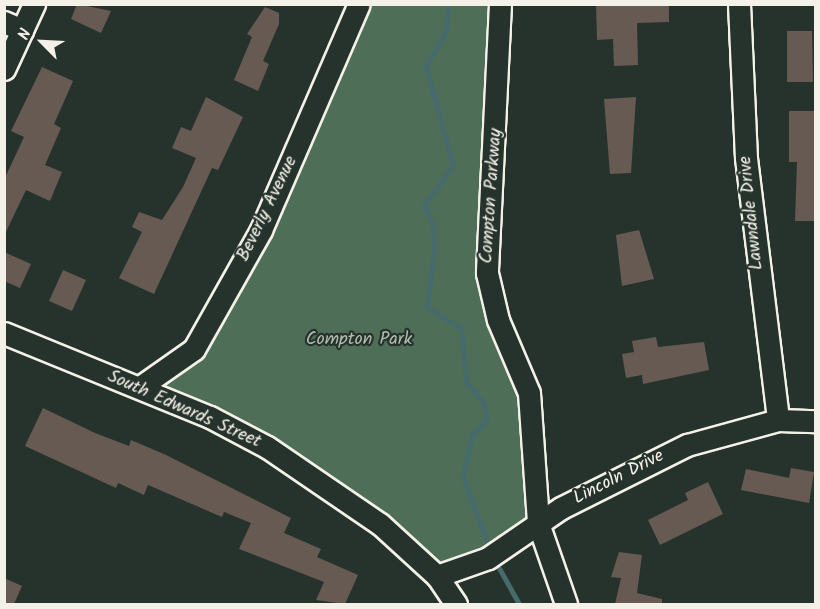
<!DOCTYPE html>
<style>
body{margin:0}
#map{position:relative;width:820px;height:609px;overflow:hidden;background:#26332d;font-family:Kalam,sans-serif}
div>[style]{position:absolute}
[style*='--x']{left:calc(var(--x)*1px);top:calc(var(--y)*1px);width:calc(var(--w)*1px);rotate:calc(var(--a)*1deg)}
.green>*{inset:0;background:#4e6e58}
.stream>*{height:5px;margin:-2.5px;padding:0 2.5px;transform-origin:2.5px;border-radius:2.5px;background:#476b6d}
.building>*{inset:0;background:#665a53}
.roads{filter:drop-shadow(2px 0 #f4f1e8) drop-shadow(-2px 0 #f4f1e8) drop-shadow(0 2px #f4f1e8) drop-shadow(0 -2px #f4f1e8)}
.minor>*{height:21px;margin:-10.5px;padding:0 10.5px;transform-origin:10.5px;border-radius:10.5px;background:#26332d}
span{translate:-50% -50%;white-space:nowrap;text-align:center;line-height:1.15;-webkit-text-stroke:4.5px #26332d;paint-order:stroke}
.street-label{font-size:18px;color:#f4f1e8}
.park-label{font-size:18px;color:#b2bdae}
.frame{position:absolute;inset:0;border:6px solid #f4f1e8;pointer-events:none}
.north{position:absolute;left:12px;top:12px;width:60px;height:60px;-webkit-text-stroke:4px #26332d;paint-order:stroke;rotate:294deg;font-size:16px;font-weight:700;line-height:24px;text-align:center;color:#f4f1e8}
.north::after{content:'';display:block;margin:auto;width:21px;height:27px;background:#f4f1e8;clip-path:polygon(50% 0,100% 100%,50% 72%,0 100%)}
</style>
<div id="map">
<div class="green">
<i style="clip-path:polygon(359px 5px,500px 5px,486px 233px,520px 363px,538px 523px,437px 576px,346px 496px,140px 387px,194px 349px)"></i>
</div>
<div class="stream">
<i style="--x:448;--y:4;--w:27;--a:94"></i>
<i style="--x:446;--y:31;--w:40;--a:119.7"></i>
<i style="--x:426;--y:66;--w:104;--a:74.9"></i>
<i style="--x:453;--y:166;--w:49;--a:126.6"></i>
<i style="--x:424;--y:205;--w:21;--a:65"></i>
<i style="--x:433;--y:224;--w:26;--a:88"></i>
<i style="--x:434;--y:250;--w:57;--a:97"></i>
<i style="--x:427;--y:307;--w:40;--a:32"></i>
<i style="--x:461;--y:328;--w:53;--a:84.6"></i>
<i style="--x:466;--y:381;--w:31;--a:52"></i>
<i style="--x:485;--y:405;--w:16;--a:86"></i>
<i style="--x:486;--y:421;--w:20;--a:135"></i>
<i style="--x:472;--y:435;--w:43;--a:102.1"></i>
<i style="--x:463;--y:477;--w:69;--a:69.7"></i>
<i style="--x:499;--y:568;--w:41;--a:60.9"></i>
</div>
<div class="building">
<i style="clip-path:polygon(77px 4px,111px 11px,101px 33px,71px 19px)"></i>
<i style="clip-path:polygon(596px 4px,669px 4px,669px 22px,637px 23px,638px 65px,614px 66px,613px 39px,597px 40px)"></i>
<i style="clip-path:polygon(265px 7px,279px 13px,279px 24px,263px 61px,269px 64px,258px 91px,234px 80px,252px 37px,247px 34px)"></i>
<i style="clip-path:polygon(787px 31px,812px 31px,813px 82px,787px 82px)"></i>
<i style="clip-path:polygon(42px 67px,73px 81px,54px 124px,61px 128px,45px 165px,62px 172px,50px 201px,26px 190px,4px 236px,4px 180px,24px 137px,11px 131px)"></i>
<i style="clip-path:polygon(206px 97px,243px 117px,218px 170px,212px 168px,154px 294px,119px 278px,142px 232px,132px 227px,139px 212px,162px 220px,183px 187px,196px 158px,172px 148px,181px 127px,191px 131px)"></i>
<i style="clip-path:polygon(636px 97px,631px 173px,610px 174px,604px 99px)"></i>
<i style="clip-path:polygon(789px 111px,814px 111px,816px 221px,795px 221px,797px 162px,789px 162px)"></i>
<i style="clip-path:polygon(639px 230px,654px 279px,622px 286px,616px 235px)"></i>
<i style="clip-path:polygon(4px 252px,31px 264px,20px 288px,4px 281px)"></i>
<i style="clip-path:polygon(63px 270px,86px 280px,72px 311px,49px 301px)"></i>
<i style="clip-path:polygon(656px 337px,658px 347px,704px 342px,709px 370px,643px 384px,642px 375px,626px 378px,622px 354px,634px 352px,632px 341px)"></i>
<i style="clip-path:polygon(43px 408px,95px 433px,129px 446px,131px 440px,166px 455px,291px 518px,284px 533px,321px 549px,317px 557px,358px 575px,345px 604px,316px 600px,324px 582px,239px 549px,251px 523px,224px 512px,222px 517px,148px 485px,144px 495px,118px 483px,116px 488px,25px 446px)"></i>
<i style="clip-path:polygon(791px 468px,814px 472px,809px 503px,741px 490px,746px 469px,789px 478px)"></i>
<i style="clip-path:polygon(708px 482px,723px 514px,660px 545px,648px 520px,688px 500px,685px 493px)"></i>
<i style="clip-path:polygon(619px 552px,642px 555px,637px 593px,662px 599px,662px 604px,615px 604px,621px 578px,611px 577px)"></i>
<i style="clip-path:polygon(4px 578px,22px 586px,14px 604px,4px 604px)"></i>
</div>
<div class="roads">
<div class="minor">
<i style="--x:500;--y:4;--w:269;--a:92.8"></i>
<i style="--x:487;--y:273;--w:48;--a:76.8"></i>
<i style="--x:498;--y:320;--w:79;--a:67"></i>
<i style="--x:529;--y:393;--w:130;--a:86"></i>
<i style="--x:538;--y:523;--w:86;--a:70.9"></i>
<i style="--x:739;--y:4;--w:154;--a:87.4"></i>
<i style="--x:746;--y:158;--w:264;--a:83"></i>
<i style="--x:4;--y:22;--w:20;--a:24"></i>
<i style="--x:4;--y:69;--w:72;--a:-65.2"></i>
<i style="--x:4;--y:333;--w:222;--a:22.2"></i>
<i style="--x:210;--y:417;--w:64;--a:27.8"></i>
<i style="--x:267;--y:447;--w:137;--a:34.3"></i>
<i style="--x:380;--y:524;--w:77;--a:42.4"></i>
<i style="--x:437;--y:576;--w:34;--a:56"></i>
<i style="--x:140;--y:387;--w:66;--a:-35.1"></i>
<i style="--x:194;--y:349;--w:137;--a:-60.6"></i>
<i style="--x:261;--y:230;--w:246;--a:-66.6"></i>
<i style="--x:437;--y:576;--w:54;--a:-19.4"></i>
<i style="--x:488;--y:558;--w:88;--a:-34.4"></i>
<i style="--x:561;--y:508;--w:141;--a:-26.6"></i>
<i style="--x:687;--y:445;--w:94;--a:-15.4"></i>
<i style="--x:778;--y:420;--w:38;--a:2"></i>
</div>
</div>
<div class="street-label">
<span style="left:492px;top:196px;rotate:-86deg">Compton Parkway</span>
<span style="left:268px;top:209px;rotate:-64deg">Beverly Avenue</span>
<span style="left:752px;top:213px;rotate:-96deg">Lawndale Drive</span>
<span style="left:184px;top:410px;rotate:24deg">South Edwards Street</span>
<span style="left:619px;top:478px;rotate:-27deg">Lincoln Drive</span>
</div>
<div class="park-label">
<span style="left:359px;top:340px">Compton Park</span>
</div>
<div class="frame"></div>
<div class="north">N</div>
</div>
